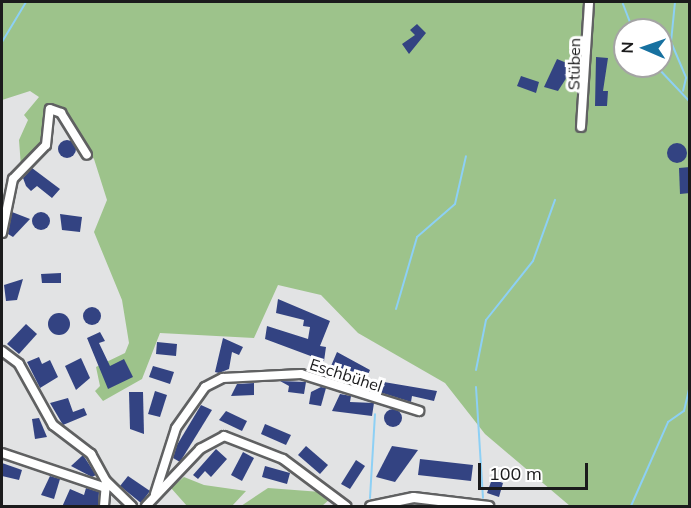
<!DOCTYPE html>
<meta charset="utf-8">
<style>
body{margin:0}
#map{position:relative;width:691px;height:508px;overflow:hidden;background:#e2e3e4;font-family:Mulish,sans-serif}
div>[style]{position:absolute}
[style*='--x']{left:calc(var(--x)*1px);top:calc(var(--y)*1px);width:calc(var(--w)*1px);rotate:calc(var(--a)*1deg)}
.green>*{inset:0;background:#9dc38b}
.stream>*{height:2px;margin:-1px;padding:0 1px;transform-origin:1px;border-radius:1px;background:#8dd0f5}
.building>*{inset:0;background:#334382}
.round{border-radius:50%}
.roads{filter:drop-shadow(2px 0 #606162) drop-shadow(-2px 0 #606162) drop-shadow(0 2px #606162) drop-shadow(0 -2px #606162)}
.minor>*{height:8px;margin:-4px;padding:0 4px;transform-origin:4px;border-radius:4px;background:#fff}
.tertiary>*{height:9px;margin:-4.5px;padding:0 4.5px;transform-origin:4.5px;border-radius:4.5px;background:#fff}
span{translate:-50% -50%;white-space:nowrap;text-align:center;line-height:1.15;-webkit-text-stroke:6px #fff;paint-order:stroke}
.street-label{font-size:16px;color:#1b1b1c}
.frame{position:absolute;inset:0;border:3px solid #1b1b1c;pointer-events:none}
.north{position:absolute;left:613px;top:18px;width:60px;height:60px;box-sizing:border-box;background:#fff;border:2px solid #a4a4a4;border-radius:50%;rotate:272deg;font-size:16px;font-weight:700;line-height:24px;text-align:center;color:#1b1b1c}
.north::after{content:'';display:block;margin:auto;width:21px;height:27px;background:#1771a0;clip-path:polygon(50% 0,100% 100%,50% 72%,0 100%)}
.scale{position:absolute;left:478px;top:463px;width:110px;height:27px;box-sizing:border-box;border:3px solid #1b1b1c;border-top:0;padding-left:8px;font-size:18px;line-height:21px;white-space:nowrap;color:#1b1b1c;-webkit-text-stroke:4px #fff;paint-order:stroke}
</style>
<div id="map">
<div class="green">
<i style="clip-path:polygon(evenodd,2px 2px,689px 2px,689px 506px,570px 506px,485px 434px,445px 383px,358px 333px,321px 295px,278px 285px,254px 338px,160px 333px,142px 379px,103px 401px,95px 391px,100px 386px,96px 367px,125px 353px,129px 343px,122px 300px,94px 232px,107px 200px,94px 159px,52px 108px,46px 140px,21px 167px,19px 140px,28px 120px,24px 115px,39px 97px,30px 91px,2px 100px,2px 2px,625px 30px,661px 30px,661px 66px,625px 66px,625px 30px)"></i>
<i style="clip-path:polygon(184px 477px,204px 485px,246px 491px,232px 506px,187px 506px,171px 488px)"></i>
<i style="clip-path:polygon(268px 488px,321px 492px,330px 499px,322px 506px,241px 506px)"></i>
</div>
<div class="stream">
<i style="--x:675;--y:2;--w:40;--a:95.7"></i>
<i style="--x:671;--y:42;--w:39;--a:67"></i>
<i style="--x:686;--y:78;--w:13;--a:103"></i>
<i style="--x:623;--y:4;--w:28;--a:69"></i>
<i style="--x:2;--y:42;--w:47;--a:-59"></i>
<i style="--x:656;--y:66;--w:50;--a:46.6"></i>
<i style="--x:396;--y:309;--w:75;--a:-73.7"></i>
<i style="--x:417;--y:237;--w:50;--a:-41"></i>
<i style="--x:455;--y:204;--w:49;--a:-77.1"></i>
<i style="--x:476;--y:370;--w:51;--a:-78.7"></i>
<i style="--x:486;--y:320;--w:75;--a:-51.5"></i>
<i style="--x:533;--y:261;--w:65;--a:-70.2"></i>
<i style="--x:476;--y:387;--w:111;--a:86.4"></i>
<i style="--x:370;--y:498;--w:84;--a:-86.6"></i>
<i style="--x:631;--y:506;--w:92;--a:-66.2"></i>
<i style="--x:668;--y:422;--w:19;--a:-35"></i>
<i style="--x:684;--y:411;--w:28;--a:-77"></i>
</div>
<div class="building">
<i style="clip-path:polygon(417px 24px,426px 33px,409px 54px,402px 44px,415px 35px,410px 30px)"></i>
<i style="clip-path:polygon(596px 57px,608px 58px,603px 91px,608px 91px,607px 106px,595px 106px)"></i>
<i style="clip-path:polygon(557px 59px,574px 66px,558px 91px,544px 87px)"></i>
<i style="clip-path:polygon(521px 76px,539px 82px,536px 93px,517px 86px)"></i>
<i class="round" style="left:58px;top:140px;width:18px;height:18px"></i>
<i class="round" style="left:667px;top:143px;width:20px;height:20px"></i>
<i style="clip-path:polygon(690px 167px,690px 193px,680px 194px,679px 168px)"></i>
<i style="clip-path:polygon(32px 168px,60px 189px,52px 198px,37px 186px,31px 191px,26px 186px,23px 178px)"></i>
<i class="round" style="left:32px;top:212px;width:18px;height:18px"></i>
<i style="clip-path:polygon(12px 212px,30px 219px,13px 237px,8px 234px)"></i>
<i style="clip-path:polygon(60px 214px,82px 217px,80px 232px,62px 230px)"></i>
<i style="clip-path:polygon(61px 273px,61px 283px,42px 283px,41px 274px)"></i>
<i style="clip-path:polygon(23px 279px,17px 300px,6px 301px,4px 285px)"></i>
<i style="clip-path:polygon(278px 299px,330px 321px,320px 346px,326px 347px,324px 361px,265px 339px,267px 326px,308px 339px,310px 327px,303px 326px,304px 320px,276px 313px)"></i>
<i class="round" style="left:83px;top:307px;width:18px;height:18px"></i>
<i class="round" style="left:48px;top:313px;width:22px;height:22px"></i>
<i style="clip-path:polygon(26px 324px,37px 334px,19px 354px,7px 344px)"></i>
<i style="clip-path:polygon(100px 332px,105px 341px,99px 343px,110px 366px,124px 359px,133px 377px,108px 389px,87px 338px)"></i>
<i style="clip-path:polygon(223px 338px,243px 347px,239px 355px,232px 352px,229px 369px,219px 373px,215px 372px)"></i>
<i style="clip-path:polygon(157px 342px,177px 344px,176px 356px,156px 354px)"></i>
<i style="clip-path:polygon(337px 352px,370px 370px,366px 379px,437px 391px,434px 401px,412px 396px,411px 402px,347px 382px,349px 378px,331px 366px)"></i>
<i style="clip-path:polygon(39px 357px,42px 364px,50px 360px,58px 377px,40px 388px,27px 362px)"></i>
<i style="clip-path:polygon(81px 358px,90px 378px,76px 390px,65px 366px)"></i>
<i style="clip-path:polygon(153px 366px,174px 372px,170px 384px,149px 377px)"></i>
<i style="clip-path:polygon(280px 381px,306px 382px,304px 394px,288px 392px,289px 386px)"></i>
<i style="clip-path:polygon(254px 383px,254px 395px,231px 396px,237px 384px)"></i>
<i style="clip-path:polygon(321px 387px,326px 388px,321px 406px,309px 404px,311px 392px)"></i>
<i style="clip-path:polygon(155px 391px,167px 395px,160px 417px,148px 414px)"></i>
<i style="clip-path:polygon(129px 392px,143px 392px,144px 434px,130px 429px)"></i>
<i style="clip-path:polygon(340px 394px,351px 396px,350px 402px,374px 403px,372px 416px,332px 411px)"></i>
<i style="clip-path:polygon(68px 398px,73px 412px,84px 408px,87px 415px,63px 425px,50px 403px)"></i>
<i style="clip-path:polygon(201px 405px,212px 410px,180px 462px,173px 458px,177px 445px)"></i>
<i class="round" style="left:384px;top:409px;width:18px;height:18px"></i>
<i style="clip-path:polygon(226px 411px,247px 421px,242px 431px,219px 420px)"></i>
<i style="clip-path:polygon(39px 418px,47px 437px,35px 439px,32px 419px)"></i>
<i style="clip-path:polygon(265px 424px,291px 435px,286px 445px,261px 434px)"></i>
<i style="clip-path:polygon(306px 446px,328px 465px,320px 474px,298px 455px)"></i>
<i style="clip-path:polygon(392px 446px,418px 450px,395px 482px,376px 477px)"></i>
<i style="clip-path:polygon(216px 449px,227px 459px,211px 477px,205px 471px,198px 479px,193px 475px)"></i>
<i style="clip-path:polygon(243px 452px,254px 458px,242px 481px,231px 475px)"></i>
<i style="clip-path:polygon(83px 455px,96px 475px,92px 477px,71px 466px)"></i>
<i style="clip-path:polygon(420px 459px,473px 465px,471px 481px,418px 475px)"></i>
<i style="clip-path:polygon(356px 460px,365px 466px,350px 489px,341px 484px)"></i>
<i style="clip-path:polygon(2px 463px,22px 470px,19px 480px,2px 476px)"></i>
<i style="clip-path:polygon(265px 466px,290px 473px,287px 484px,262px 477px)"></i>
<i style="clip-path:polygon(50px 476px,60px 479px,54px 499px,41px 495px)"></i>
<i style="clip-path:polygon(128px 476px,150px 491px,141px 503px,120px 486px)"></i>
<i style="clip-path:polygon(492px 479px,503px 483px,499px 497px,487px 493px)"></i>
<i style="clip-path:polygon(86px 488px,99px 492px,98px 507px,62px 507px,70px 489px,84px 495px)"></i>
</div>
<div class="roads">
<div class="minor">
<i style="--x:581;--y:127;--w:125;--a:-86.3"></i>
<i style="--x:2;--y:233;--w:55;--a:-78.5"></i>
<i style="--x:13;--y:179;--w:47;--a:-45.9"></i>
<i style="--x:46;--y:145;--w:36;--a:-84"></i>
<i style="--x:50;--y:109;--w:12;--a:20"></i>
<i style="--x:61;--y:113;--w:49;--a:58.2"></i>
<i style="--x:2;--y:351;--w:21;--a:37"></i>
<i style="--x:19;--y:364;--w:70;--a:60.9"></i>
<i style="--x:53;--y:425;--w:48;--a:37.3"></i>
<i style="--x:91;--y:454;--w:31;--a:61"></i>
<i style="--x:106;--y:481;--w:36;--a:44"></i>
<i style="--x:2;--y:453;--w:110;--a:18.6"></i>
<i style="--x:155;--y:494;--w:69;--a:-72.3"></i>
<i style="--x:176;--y:428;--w:50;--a:-54.7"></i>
<i style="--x:205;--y:387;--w:20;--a:-27"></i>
<i style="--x:223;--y:378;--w:78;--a:-2.9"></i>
<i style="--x:301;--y:374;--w:124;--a:17.4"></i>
<i style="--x:104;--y:506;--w:22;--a:-85"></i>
<i style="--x:146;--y:506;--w:79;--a:-46.5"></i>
<i style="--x:200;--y:449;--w:27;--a:-28"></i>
<i style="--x:224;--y:436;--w:63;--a:21.3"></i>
<i style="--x:283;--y:459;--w:79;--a:36.7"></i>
</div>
<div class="tertiary">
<i style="--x:370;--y:506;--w:44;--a:-11.8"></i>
<i style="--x:413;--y:497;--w:76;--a:6.8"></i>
</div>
</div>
<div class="street-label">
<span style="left:574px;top:64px;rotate:-89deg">Stüben</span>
<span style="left:346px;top:375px;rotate:18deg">Eschbühel</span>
</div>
<div class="frame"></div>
<div class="north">N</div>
<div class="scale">100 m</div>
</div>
